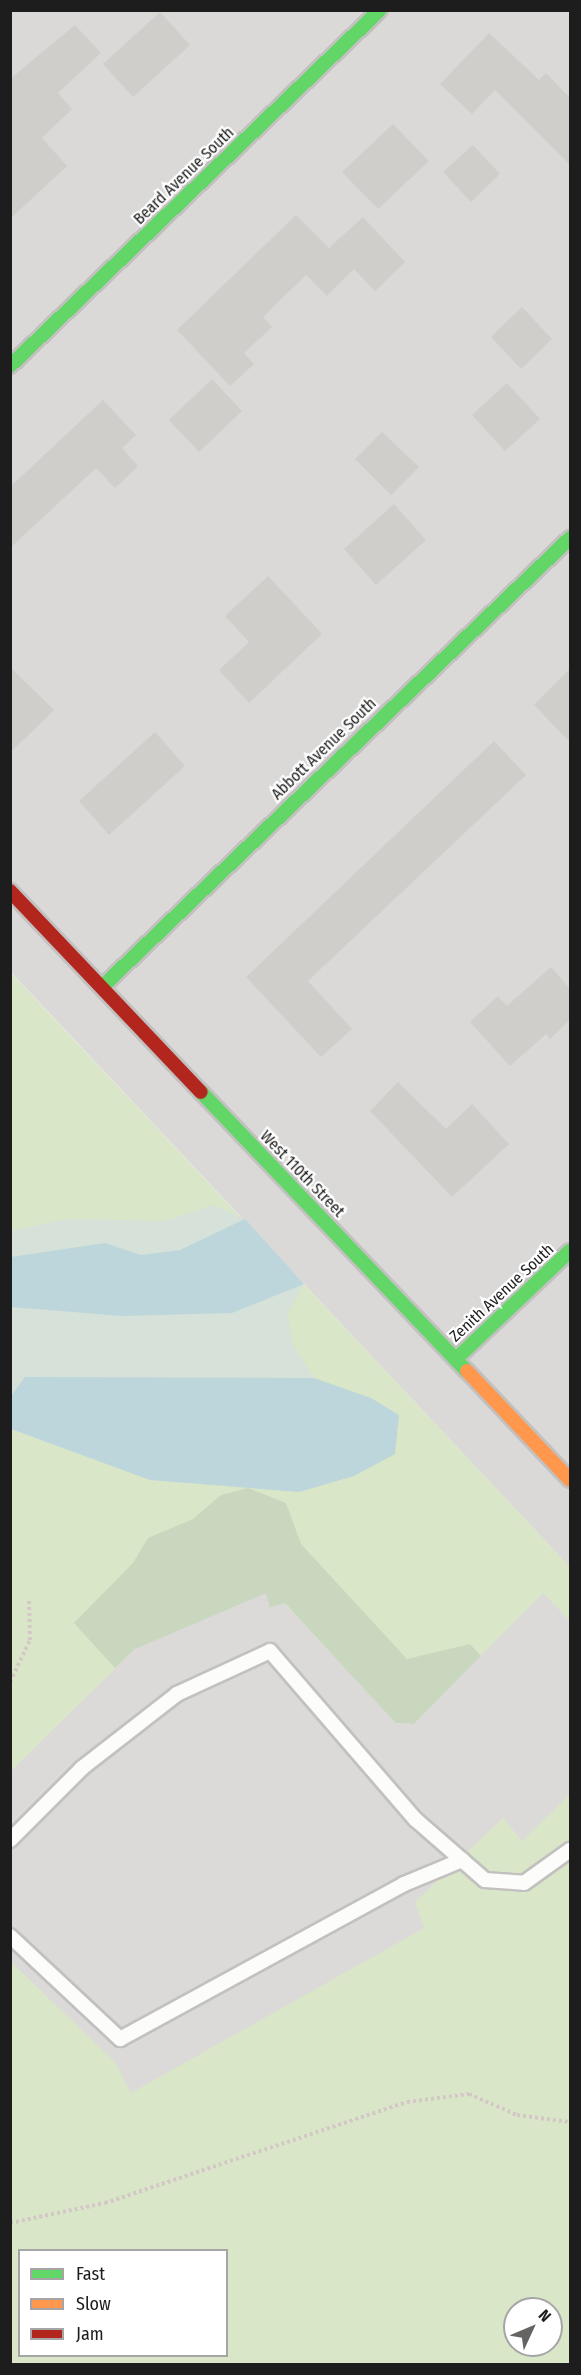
<!DOCTYPE html>
<style>
body{margin:0}
#map{position:relative;width:581px;height:2375px;overflow:hidden;background:#ebe9e6;font-family:"Fira Sans Condensed",sans-serif}
div>[style]{position:absolute}
[style*='--x']{left:calc(var(--x)*1px);top:calc(var(--y)*1px);width:calc(var(--w)*1px);rotate:calc(var(--a)*1deg)}
.residential>*{inset:0;background:#dad9d7}
.grass>*{inset:0;background:#d9e6c8}
.forest>*{inset:0;background:#c8d7be}
.wetland>*{inset:0;background:#d5e1d9}
.parking>*{inset:0;background:#dbdad9}
.water>*{inset:0;background:#bdd6dc}
.building>*{inset:0;background:#d0cecb}
.path>*{height:4px;margin-top:-2px;transform-origin:0;background:repeating-linear-gradient(90deg,#d4c8c7 0 3px,transparent 0 6px)}
.roads{filter:drop-shadow(2px 0 #c2c1c0) drop-shadow(-2px 0 #c2c1c0) drop-shadow(0 2px #c2c1c0) drop-shadow(0 -2px #c2c1c0)}
.lane>*{height:14px;margin:-7px;padding:0 7px;transform-origin:7px;border-radius:7px;background:#fcfcfb}
.fast>*{height:14px;margin:-7px;padding:0 7px;transform-origin:7px;border-radius:7px;background:#63d668}
.slow>*{height:14px;margin:-7px;padding:0 7px;transform-origin:7px;border-radius:7px;background:#ff974d}
.jam>*{height:14px;margin:-7px;padding:0 7px;transform-origin:7px;border-radius:7px;background:#b3261e}
span{translate:-50% -50%;white-space:nowrap;text-align:center;line-height:1.15;-webkit-text-stroke:4.5px #fff;paint-order:stroke}
.street-label{font-size:16px;color:#1d1d1d}
.frame{position:absolute;inset:0;border:12px solid #1d1d1d;pointer-events:none}
.legend{position:absolute;left:18px;top:2249px;width:210px;height:108px;box-sizing:border-box;background:#fff;border:2px solid #a5a5a5;margin:0;padding:8px 10px;list-style:none;font-size:18px;color:#1d1d1d}
.legend li{display:flex;align-items:center;gap:12px;height:30px}
.legend b{width:30px;border:2px solid #a5a5a5}
.north{position:absolute;left:503px;top:2297px;width:60px;height:60px;box-sizing:border-box;background:#fff;border:2px solid #a5a5a5;border-radius:50%;rotate:46deg;font-size:16px;font-weight:700;line-height:24px;text-align:center;color:#1d1d1d}
.north::after{content:'';display:block;margin:auto;width:21px;height:27px;background:#656463;clip-path:polygon(50% 0,100% 100%,50% 72%,0 100%)}
</style>
<div id="map">
<div class="residential">
<i style="clip-path:polygon(11px 11px,570px 11px,570px 1567px,11px 972px)"></i>
</div>
<div class="grass">
<i style="clip-path:polygon(evenodd,10px 972px,570px 1567px,570px 2364px,11px 2364px,10px 972px,20px 2250px,226px 2250px,226px 2356px,20px 2356px,20px 2250px,10px 972px,515px 2309px,551px 2309px,551px 2345px,515px 2345px,515px 2309px)"></i>
</div>
<div class="forest">
<i style="clip-path:polygon(248px 1488px,286px 1503px,301px 1544px,407px 1659px,470px 1644px,481px 1656px,414px 1724px,395px 1723px,285px 1603px,135px 1649px,115px 1668px,74px 1623px,133px 1563px,148px 1538px,193px 1519px,221px 1495px)"></i>
</div>
<div class="wetland">
<i style="clip-path:polygon(213px 1205px,245px 1219px,180px 1250px,141px 1255px,105px 1243px,11px 1257px,11px 1231px,67px 1219px,165px 1221px)"></i>
<i style="clip-path:polygon(304px 1284px,287px 1314px,294px 1347px,314px 1378px,25px 1377px,11px 1396px,11px 1307px,122px 1316px,232px 1313px)"></i>
</div>
<div class="parking">
<i style="clip-path:polygon(266px 1593px,270px 1608px,284px 1603px,396px 1723px,414px 1724px,543px 1593px,570px 1621px,570px 1794px,522px 1841px,503px 1818px,415px 1902px,424px 1928px,131px 2093px,115px 2062px,11px 1962px,10px 1772px,135px 1649px)"></i>
</div>
<div class="water">
<i style="clip-path:polygon(245px 1219px,304px 1284px,232px 1313px,122px 1316px,11px 1307px,11px 1257px,105px 1243px,141px 1255px,180px 1250px)"></i>
<i style="clip-path:polygon(25px 1377px,314px 1378px,371px 1398px,399px 1415px,395px 1454px,354px 1476px,299px 1492px,150px 1480px,11px 1429px,11px 1396px)"></i>
</div>
<div class="building">
<i style="clip-path:polygon(160px 12px,190px 45px,133px 97px,103px 64px)"></i>
<i style="clip-path:polygon(75px 25px,101px 53px,58px 93px,72px 109px,42px 138px,67px 166px,10px 219px,10px 79px)"></i>
<i style="clip-path:polygon(489px 33px,539px 80px,546px 73px,570px 98px,570px 165px,495px 90px,472px 114px,440px 84px)"></i>
<i style="clip-path:polygon(393px 124px,429px 161px,378px 209px,342px 172px)"></i>
<i style="clip-path:polygon(473px 145px,500px 174px,471px 202px,443px 172px)"></i>
<i style="clip-path:polygon(296px 215px,329px 248px,363px 217px,405px 262px,375px 291px,354px 269px,327px 296px,306px 275px,263px 317px,272px 327px,244px 353px,254px 364px,230px 386px,177px 330px)"></i>
<i style="clip-path:polygon(522px 307px,552px 339px,521px 369px,491px 337px)"></i>
<i style="clip-path:polygon(212px 379px,242px 411px,199px 452px,169px 420px)"></i>
<i style="clip-path:polygon(507px 383px,540px 419px,505px 451px,472px 415px)"></i>
<i style="clip-path:polygon(103px 400px,136px 435px,122px 448px,138px 466px,115px 488px,96px 468px,10px 548px,10px 487px)"></i>
<i style="clip-path:polygon(382px 432px,419px 467px,391px 495px,355px 459px)"></i>
<i style="clip-path:polygon(394px 504px,426px 540px,376px 585px,344px 549px)"></i>
<i style="clip-path:polygon(268px 576px,322px 634px,249px 703px,219px 670px,249px 642px,225px 616px)"></i>
<i style="clip-path:polygon(10px 667px,54px 710px,10px 753px)"></i>
<i style="clip-path:polygon(570px 669px,570px 742px,534px 705px)"></i>
<i style="clip-path:polygon(155px 732px,185px 766px,109px 835px,79px 801px)"></i>
<i style="clip-path:polygon(494px 741px,526px 775px,308px 981px,352px 1029px,321px 1057px,246px 977px)"></i>
<i style="clip-path:polygon(551px 967px,570px 989px,570px 1020px,550px 1039px,546px 1034px,510px 1066px,470px 1022px,498px 996px,507px 1006px)"></i>
<i style="clip-path:polygon(398px 1082px,446px 1129px,472px 1104px,509px 1144px,452px 1197px,370px 1111px)"></i>
</div>
<div class="path">
<i style="--x:10;--y:1682;--w:47;--a:-64.5"></i>
<i style="--x:30;--y:1640;--w:42;--a:-91.4"></i>
<i style="--x:10;--y:2223;--w:97;--a:-11.9"></i>
<i style="--x:105;--y:2203;--w:318;--a:-18.5"></i>
<i style="--x:407;--y:2102;--w:63;--a:-7.4"></i>
<i style="--x:469;--y:2094;--w:52;--a:23.6"></i>
<i style="--x:517;--y:2115;--w:53;--a:7.5"></i>
</div>
<div class="roads">
<div class="lane">
<i style="--x:10;--y:1840;--w:102;--a:-45"></i>
<i style="--x:82;--y:1768;--w:120;--a:-37.9"></i>
<i style="--x:177;--y:1694;--w:102;--a:-24.8"></i>
<i style="--x:270;--y:1651;--w:222;--a:49.2"></i>
<i style="--x:415;--y:1819;--w:93;--a:41.1"></i>
<i style="--x:485;--y:1880;--w:39;--a:4"></i>
<i style="--x:524;--y:1883;--w:57;--a:-35.7"></i>
<i style="--x:10;--y:1936;--w:151;--a:43.1"></i>
<i style="--x:120;--y:2039;--w:324;--a:-28.6"></i>
<i style="--x:404;--y:1884;--w:63;--a:-22.5"></i>
</div>
<div class="fast">
<i style="--x:10;--y:366;--w:513;--a:-43.9"></i>
<i style="--x:102;--y:987;--w:649;--a:-43.81"></i>
<i style="--x:201;--y:1092;--w:385;--a:46.4"></i>
<i style="--x:456;--y:1359;--w:157;--a:-43.5"></i>
</div>
<div class="slow">
<i style="--x:467;--y:1371;--w:150;--a:46.6"></i>
</div>
<div class="jam">
<i style="--x:10;--y:891;--w:277;--a:46.5"></i>
</div>
</div>
<div class="street-label">
<span style="left:184px;top:176px;rotate:-44deg">Beard Avenue South</span>
<span style="left:324px;top:749px;rotate:-44deg">Abbott Avenue South</span>
<span style="left:302px;top:1174px;rotate:46deg">West 110th Street</span>
<span style="left:502px;top:1293px;rotate:-43deg">Zenith Avenue South</span>
</div>
<div class="frame"></div>
<ul class="legend">
<li><b style="height:8px;background:#63d668"></b>Fast</li>
<li><b style="height:8px;background:#ff974d"></b>Slow</li>
<li><b style="height:8px;background:#b3261e"></b>Jam</li>
</ul>
<div class="north">N</div>
</div>
